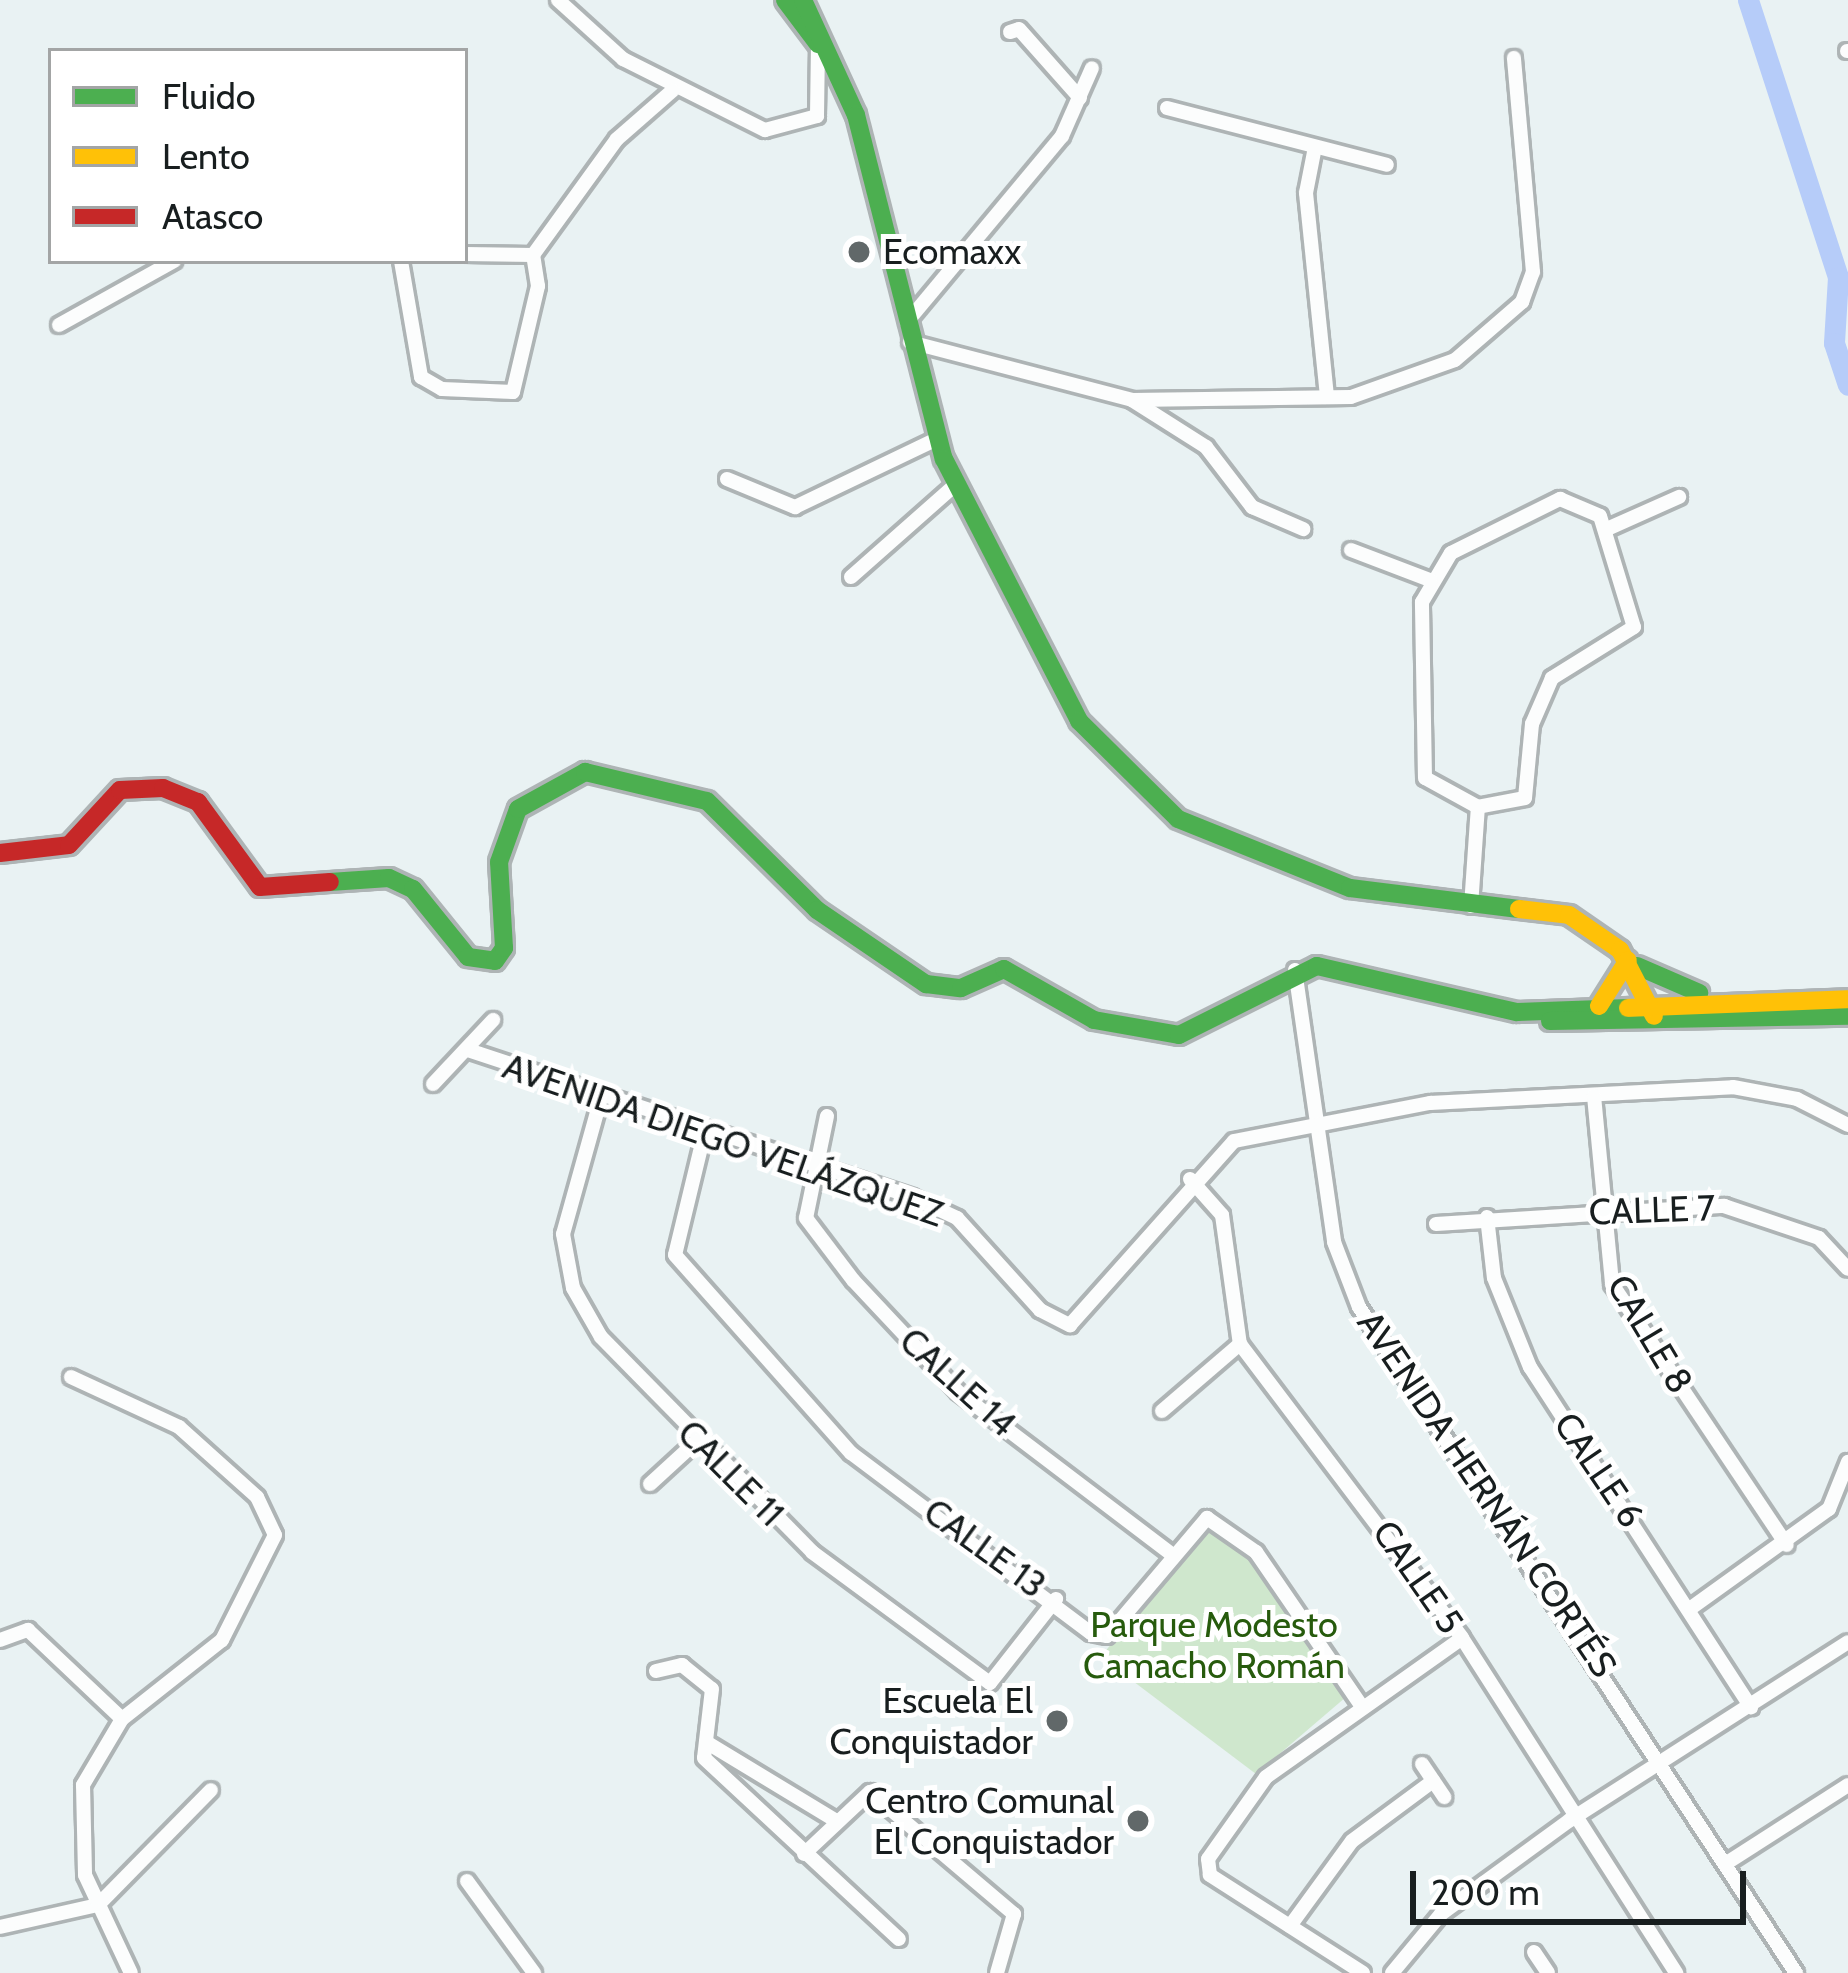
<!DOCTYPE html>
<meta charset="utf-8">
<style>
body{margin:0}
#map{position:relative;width:1848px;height:1973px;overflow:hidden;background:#e9f2f3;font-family:Cabin,sans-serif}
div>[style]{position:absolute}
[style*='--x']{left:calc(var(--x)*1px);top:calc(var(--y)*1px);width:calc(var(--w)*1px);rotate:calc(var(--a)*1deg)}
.green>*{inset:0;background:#cfe7cd}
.river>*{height:21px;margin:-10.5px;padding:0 10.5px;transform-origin:10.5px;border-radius:10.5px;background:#b6ccf9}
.roads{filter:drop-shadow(3px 0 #aeb4b5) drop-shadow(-3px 0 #aeb4b5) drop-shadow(0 3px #aeb4b5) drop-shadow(0 -3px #aeb4b5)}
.street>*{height:14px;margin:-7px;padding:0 7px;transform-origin:7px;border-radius:7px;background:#fcfdfd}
.fast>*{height:18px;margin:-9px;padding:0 9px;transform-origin:9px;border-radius:9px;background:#4caf50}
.slow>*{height:18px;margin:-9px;padding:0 9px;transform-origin:9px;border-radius:9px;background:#ffc107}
.jam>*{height:18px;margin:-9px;padding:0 9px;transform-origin:9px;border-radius:9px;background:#c62828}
.dots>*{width:33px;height:33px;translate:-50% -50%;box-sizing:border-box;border:6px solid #fff;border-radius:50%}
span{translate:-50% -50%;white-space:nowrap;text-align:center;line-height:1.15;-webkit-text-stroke:10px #fff;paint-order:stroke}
.poi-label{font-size:36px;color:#181e1f}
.left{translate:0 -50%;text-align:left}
.right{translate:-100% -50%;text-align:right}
.street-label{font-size:36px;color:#181e1f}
.park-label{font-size:36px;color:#275b0d}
.legend{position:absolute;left:48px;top:48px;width:420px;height:216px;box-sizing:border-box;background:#fff;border:3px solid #a3a5a5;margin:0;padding:15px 21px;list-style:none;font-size:36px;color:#181e1f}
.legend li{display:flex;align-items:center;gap:24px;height:60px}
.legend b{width:60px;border:3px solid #a3a5a5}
.scale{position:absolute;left:1410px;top:1871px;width:336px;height:54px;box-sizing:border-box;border:6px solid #181e1f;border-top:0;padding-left:15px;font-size:36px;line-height:42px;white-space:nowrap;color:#181e1f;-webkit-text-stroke:9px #fff;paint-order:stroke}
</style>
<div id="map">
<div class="green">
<i style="clip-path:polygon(1202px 1527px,1246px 1556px,1346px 1697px,1256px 1774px,1101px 1657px)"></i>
</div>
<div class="river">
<i style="--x:1748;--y:0;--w:291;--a:72"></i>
<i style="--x:1838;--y:277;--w:66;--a:93.5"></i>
<i style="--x:1834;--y:343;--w:44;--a:71.6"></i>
</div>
<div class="roads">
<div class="street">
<i style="--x:558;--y:0;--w:88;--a:42.2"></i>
<i style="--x:623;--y:59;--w:159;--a:26.6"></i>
<i style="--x:765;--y:130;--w:54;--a:-15.1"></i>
<i style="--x:817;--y:116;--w:71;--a:-89.2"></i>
<i style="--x:1010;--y:32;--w:9;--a:-18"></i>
<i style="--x:1019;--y:29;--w:92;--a:48.5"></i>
<i style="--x:1847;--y:51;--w:1;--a:0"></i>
<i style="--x:1167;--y:108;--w:227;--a:14.5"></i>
<i style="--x:1315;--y:147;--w:47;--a:101.1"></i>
<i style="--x:1306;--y:193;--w:205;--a:84.1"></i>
<i style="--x:465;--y:254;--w:68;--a:0.8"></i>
<i style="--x:533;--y:255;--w:143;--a:-54.1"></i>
<i style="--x:617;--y:139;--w:74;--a:-41.2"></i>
<i style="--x:401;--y:261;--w:118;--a:80.2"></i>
<i style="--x:421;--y:377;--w:24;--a:30"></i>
<i style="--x:442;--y:389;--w:71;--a:2.4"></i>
<i style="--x:513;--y:392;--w:109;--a:-76.7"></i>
<i style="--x:538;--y:286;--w:31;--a:-99"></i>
<i style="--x:907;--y:322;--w:242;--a:-50.2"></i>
<i style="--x:1062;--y:136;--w:74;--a:-66.2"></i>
<i style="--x:59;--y:325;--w:132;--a:-29.1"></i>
<i style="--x:910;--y:342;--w:229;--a:14.6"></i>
<i style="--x:1132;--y:400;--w:219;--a:-0.8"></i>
<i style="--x:1351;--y:397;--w:110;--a:-19.6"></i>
<i style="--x:1455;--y:360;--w:89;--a:-40.9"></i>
<i style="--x:1522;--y:302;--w:32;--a:-70"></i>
<i style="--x:1533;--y:272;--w:215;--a:-95.1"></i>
<i style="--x:1132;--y:400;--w:88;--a:32.4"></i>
<i style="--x:1206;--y:447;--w:76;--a:52.5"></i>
<i style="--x:1252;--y:507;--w:56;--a:23.3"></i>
<i style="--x:727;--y:479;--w:74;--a:22.4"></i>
<i style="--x:795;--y:507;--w:157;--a:-25.6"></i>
<i style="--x:1560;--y:499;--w:43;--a:23"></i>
<i style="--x:1600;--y:516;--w:116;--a:73"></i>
<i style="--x:1634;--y:627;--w:97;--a:148.1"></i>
<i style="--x:1552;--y:678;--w:50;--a:113.5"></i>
<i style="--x:1532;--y:724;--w:74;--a:95.4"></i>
<i style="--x:1525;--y:798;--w:48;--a:169.2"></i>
<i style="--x:1478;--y:807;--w:60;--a:-151.3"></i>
<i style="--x:1425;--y:778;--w:176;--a:-91"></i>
<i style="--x:1422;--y:602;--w:57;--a:-59.4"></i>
<i style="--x:1451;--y:553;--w:122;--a:-26.4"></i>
<i style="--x:1607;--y:529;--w:79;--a:-24"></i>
<i style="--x:1351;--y:550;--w:85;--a:20.8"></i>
<i style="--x:851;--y:577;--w:139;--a:-41.5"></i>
<i style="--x:1471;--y:906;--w:99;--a:-86"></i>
<i style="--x:1295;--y:970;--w:275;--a:81.8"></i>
<i style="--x:1334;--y:1242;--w:70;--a:69"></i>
<i style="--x:1359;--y:1307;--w:797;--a:56.73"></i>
<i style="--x:468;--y:1050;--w:468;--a:18.3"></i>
<i style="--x:912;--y:1197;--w:50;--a:25"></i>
<i style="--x:957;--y:1218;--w:124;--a:47.9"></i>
<i style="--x:1040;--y:1310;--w:34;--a:27"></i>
<i style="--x:1070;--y:1325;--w:246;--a:-48.3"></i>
<i style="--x:1234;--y:1141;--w:200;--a:-11"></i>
<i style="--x:1430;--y:1103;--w:303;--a:-3"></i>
<i style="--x:1733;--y:1087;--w:65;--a:10.6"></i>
<i style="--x:1797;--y:1099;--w:57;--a:27"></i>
<i style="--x:433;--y:1084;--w:88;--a:-46.8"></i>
<i style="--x:1594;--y:1096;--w:189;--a:84.5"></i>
<i style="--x:1612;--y:1284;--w:314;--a:56.2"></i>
<i style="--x:601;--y:1098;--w:141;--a:105.6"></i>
<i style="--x:563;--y:1234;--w:55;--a:79.5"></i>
<i style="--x:573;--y:1288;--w:56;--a:60.3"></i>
<i style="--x:601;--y:1337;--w:301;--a:45.5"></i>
<i style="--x:812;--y:1552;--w:221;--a:36.4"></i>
<i style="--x:990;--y:1683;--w:107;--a:-51.8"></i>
<i style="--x:827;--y:1116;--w:104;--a:101.6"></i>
<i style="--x:806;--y:1218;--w:78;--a:52.8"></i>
<i style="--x:853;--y:1280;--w:154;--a:46.8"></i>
<i style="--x:958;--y:1392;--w:266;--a:37.2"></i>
<i style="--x:704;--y:1135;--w:123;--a:103.6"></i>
<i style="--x:675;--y:1255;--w:265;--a:48.4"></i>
<i style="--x:851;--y:1453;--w:300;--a:36.9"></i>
<i style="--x:1091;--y:1633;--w:16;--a:11"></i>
<i style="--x:1107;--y:1636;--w:155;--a:-49.7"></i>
<i style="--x:1207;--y:1518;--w:60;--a:34.8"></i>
<i style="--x:1256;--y:1552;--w:184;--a:55.6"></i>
<i style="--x:1190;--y:1179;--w:48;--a:48.4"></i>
<i style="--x:1222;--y:1215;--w:130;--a:82.1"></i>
<i style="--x:1240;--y:1344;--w:368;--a:52.9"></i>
<i style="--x:1462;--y:1638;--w:398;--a:57.4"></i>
<i style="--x:1487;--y:1217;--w:61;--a:83.5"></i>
<i style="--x:1494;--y:1278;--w:96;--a:68"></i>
<i style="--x:1530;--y:1367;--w:406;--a:57"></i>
<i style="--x:1436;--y:1224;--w:289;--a:-3.6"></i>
<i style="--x:1724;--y:1206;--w:100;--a:18.6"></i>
<i style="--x:1819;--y:1238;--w:42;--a:46.9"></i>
<i style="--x:71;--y:1377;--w:119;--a:24.8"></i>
<i style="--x:179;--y:1427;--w:105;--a:41.9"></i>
<i style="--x:257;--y:1497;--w:42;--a:64.7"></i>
<i style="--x:275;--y:1535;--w:118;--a:116.8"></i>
<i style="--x:222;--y:1640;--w:127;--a:141.7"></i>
<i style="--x:122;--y:1719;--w:77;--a:120.6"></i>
<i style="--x:83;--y:1785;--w:90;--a:88.7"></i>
<i style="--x:85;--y:1875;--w:108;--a:64.9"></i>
<i style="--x:1162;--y:1411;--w:103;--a:-40.7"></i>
<i style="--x:650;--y:1484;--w:64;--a:-42.5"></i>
<i style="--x:1691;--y:1608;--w:170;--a:-35.7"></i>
<i style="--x:1829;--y:1509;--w:51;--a:-68"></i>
<i style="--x:0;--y:1640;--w:30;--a:-20"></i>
<i style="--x:28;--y:1630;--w:129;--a:43.4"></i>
<i style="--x:656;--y:1671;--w:27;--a:-13"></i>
<i style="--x:682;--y:1665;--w:38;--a:39"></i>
<i style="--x:712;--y:1689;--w:69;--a:96.6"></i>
<i style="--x:704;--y:1758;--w:266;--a:42.9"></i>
<i style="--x:706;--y:1742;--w:151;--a:31.2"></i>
<i style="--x:1422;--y:1764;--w:40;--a:56"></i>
<i style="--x:804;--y:1854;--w:91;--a:-43.2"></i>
<i style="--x:870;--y:1792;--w:189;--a:40.3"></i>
<i style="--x:1014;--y:1914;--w:61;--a:106.1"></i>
<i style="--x:1725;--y:1864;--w:146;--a:-32.7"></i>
<i style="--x:467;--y:1881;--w:114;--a:53.9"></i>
<i style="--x:1290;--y:1926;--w:105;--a:-53.9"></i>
<i style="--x:1352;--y:1841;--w:101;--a:-36.5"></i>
<i style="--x:0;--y:1927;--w:100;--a:-12.7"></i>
<i style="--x:98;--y:1905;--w:161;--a:-45.5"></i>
<i style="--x:1534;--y:1952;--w:25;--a:56"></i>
<i style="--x:1363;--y:1973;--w:182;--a:-147.4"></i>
<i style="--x:1210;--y:1875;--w:16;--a:-97"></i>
<i style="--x:1208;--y:1859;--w:100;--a:-54.7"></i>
<i style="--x:1266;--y:1777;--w:240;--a:-35.3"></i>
<i style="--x:1392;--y:1973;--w:77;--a:-50.3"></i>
<i style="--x:1441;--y:1914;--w:160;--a:-36.1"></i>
<i style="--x:1570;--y:1820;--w:330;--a:-32.6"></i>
</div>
<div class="fast">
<i style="--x:785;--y:0;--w:55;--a:53.1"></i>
<i style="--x:803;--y:0;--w:127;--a:65.3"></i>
<i style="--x:856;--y:115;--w:355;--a:75.7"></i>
<i style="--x:944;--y:459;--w:295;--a:62.7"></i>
<i style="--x:1079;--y:721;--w:139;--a:44.7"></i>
<i style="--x:1178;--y:819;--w:185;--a:21.9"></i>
<i style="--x:1350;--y:888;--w:170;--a:7.1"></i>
<i style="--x:330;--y:882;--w:59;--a:-3.9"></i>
<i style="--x:389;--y:878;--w:26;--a:25"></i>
<i style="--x:413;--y:889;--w:87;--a:51"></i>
<i style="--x:468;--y:957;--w:27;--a:8"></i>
<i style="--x:495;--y:961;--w:16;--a:-55"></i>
<i style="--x:504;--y:948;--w:86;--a:-93.3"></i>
<i style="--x:499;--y:862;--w:56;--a:-70.3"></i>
<i style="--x:518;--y:809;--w:77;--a:-28.9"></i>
<i style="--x:585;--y:772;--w:125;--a:13.4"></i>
<i style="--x:707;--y:801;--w:155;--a:44.7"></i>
<i style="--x:817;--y:910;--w:132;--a:34.2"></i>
<i style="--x:926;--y:984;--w:35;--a:7"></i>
<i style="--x:961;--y:988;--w:47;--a:-23.8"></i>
<i style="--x:1004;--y:969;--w:103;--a:29.5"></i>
<i style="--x:1094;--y:1020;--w:86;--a:10"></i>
<i style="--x:1179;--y:1035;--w:154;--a:-26.6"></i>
<i style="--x:1317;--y:966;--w:205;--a:13"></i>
<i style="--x:1517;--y:1012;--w:111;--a:-2.1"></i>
<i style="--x:1637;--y:966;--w:68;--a:23.5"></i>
<i style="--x:1550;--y:1021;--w:298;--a:-1"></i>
</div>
<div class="slow">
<i style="--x:1519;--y:909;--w:50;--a:6.8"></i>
<i style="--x:1569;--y:915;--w:62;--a:34.5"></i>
<i style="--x:1620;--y:950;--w:74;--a:62.7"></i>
<i style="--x:1599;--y:1006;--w:54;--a:-57.8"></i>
<i style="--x:1628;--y:1008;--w:220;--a:-2.3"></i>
</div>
<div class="jam">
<i style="--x:0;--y:853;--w:69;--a:-6.6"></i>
<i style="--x:69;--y:845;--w:75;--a:-47.2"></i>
<i style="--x:120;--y:790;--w:43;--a:-2.7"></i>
<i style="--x:163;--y:788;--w:38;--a:22"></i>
<i style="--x:198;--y:802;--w:105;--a:53.9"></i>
<i style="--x:260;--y:887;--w:70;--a:-4.1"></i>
</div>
</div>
<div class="dots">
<i style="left:859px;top:252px;background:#616869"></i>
<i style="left:1057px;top:1721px;background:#616869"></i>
<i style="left:1138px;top:1821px;background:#616869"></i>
</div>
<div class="poi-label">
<span class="left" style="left:883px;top:252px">Ecomaxx</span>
<span class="right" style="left:1033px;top:1721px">Escuela El<br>Conquistador</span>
<span class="right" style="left:1114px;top:1821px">Centro Comunal<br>El Conquistador</span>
</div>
<div class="street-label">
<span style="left:723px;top:1140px;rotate:19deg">AVENIDA DIEGO VELÁZQUEZ</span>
<span style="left:1652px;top:1210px;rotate:-2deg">CALLE 7</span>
<span style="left:1650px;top:1334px;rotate:59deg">CALLE 8</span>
<span style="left:958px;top:1382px;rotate:42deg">CALLE 14</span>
<span style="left:1599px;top:1470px;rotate:56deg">CALLE 6</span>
<span style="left:731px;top:1473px;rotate:45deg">CALLE 11</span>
<span style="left:1487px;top:1494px;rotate:56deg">AVENIDA HERNÁN CORTÉS</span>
<span style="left:985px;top:1548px;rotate:36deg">CALLE 13</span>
<span style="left:1418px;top:1577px;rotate:55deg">CALLE 5</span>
</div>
<div class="park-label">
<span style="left:1214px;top:1645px">Parque Modesto<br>Camacho Román</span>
</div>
<ul class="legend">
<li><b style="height:15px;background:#4caf50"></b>Fluido</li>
<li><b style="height:15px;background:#ffc107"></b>Lento</li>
<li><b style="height:15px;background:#c62828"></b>Atasco</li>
</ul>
<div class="scale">200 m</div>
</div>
